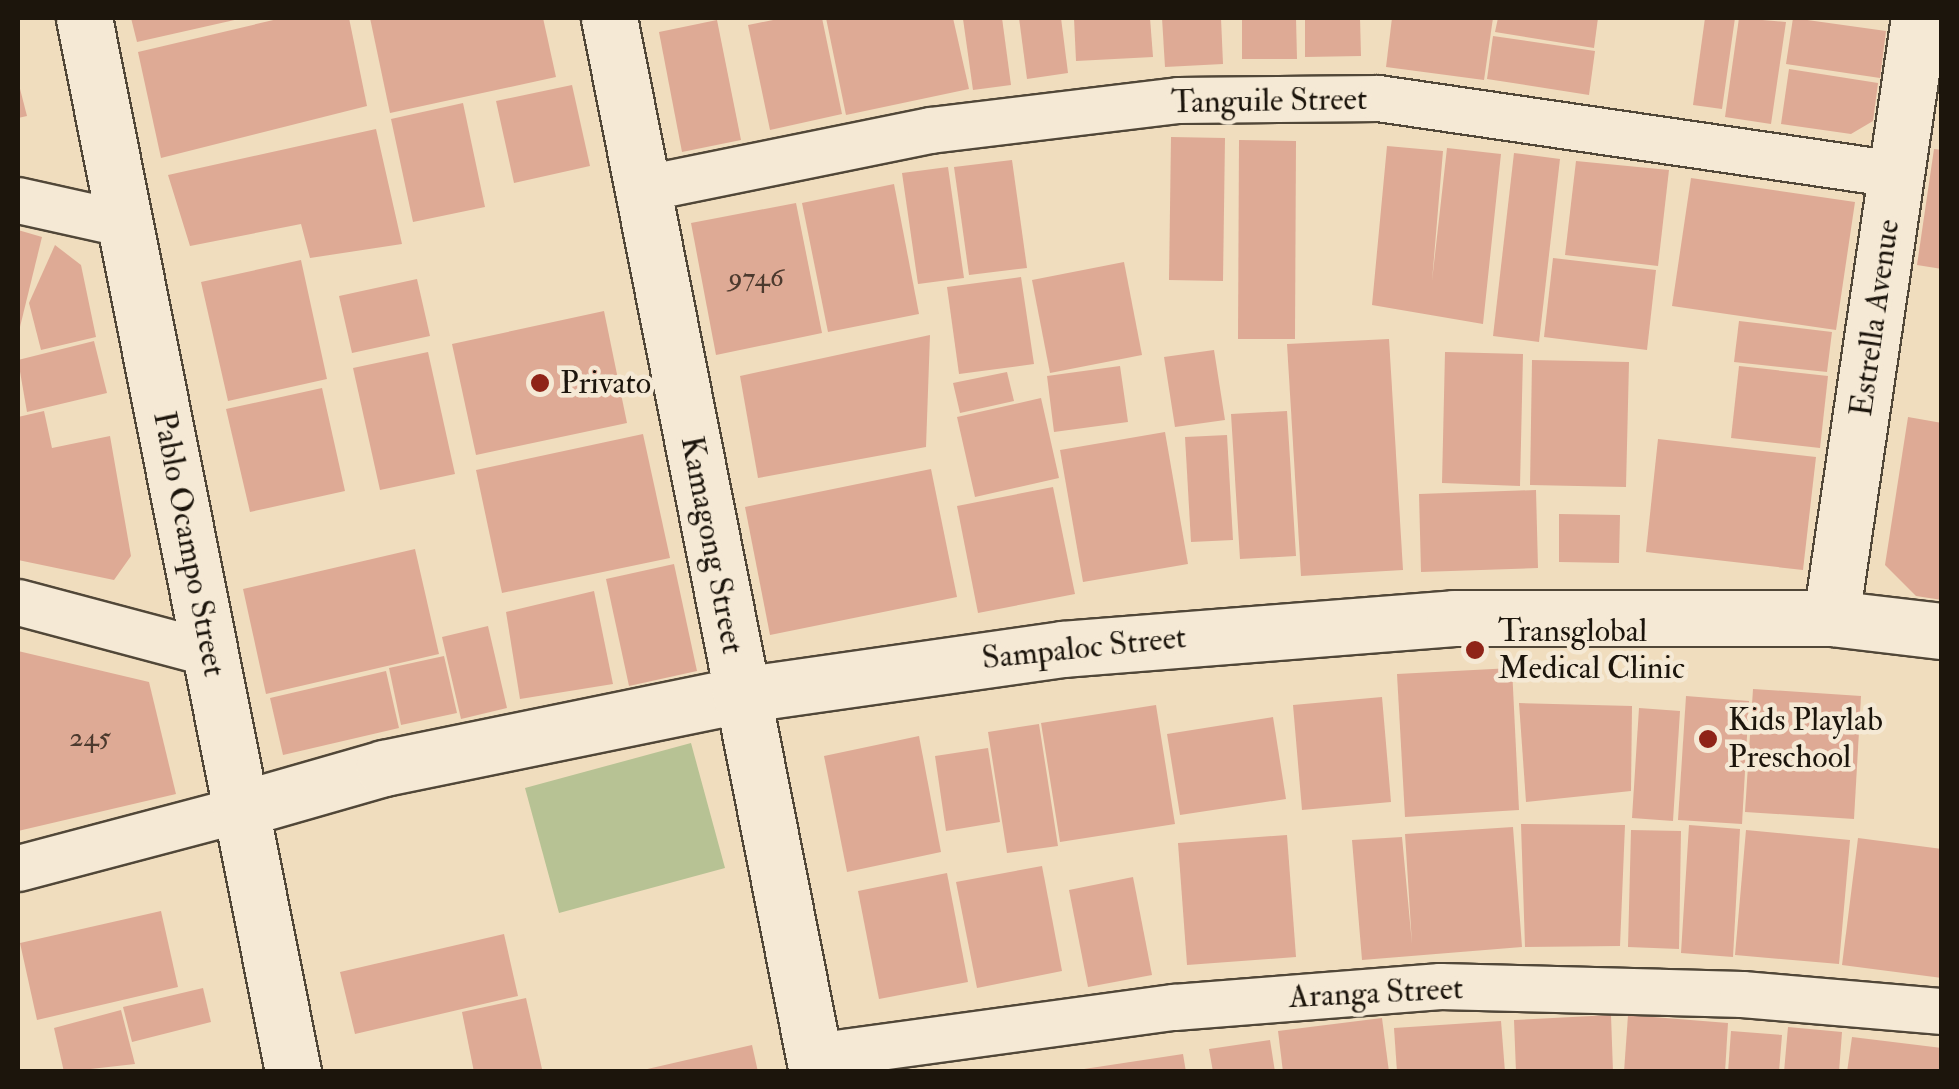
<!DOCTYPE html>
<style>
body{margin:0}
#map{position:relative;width:1959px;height:1089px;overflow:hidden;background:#f0ddbe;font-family:"IM FELL Double Pica",serif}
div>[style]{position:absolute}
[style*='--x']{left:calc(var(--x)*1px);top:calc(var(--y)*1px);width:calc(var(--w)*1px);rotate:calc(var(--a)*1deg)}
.green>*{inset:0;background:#b7c294}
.building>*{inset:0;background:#deaa95}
.roads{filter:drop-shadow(2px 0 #514738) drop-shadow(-2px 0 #514738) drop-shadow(0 2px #514738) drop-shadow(0 -2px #514738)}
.minor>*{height:45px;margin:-22.5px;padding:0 22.5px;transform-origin:22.5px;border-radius:22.5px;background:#f5e9d5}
.tertiary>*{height:55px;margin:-27.5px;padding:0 27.5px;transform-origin:27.5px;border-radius:27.5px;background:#f5e9d5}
.secondary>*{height:55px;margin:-27.5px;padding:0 27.5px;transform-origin:27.5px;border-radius:27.5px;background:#f5e9d5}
.dots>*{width:28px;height:28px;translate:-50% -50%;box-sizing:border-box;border:5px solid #f5e9d5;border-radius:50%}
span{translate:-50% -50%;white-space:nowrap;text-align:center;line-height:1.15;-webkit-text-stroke:9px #f5e9d5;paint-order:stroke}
.number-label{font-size:28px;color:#4c3a2e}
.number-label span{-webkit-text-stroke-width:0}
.street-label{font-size:32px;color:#1c150c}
.poi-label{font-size:32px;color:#1c150c}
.left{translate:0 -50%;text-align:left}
.frame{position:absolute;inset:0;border:20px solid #1c150c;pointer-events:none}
</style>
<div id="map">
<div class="green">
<i style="clip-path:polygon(691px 743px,725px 868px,559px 913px,525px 788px)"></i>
</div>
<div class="building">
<i style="clip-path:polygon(131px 18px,239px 18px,239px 19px,137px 42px)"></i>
<i style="clip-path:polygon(282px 18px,349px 18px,367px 106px,161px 158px,138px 52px)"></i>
<i style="clip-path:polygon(370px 18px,543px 18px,556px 77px,390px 113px)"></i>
<i style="clip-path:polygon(783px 18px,822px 18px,842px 114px,770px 130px,748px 25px)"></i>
<i style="clip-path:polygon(826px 18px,953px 18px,969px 89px,846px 115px)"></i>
<i style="clip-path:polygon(1002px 18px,1011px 85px,973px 90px,963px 19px)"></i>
<i style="clip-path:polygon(1019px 18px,1061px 18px,1068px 73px,1027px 79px)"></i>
<i style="clip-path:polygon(1074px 18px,1150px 18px,1153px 57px,1076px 61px)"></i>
<i style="clip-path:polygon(1162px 18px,1221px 18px,1223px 64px,1165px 67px)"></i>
<i style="clip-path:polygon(1242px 18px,1296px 18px,1297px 59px,1242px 59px)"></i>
<i style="clip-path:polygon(1305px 18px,1360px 18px,1361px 56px,1305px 57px)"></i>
<i style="clip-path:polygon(1392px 18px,1493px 18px,1484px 80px,1386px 67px)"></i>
<i style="clip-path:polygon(1498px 18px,1598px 18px,1594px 48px,1495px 32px)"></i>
<i style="clip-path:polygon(1705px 18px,1735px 18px,1722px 109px,1693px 105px)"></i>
<i style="clip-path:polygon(1739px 18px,1786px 22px,1771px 124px,1725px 117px)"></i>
<i style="clip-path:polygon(1793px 18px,1886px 31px,1880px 78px,1786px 64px)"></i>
<i style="clip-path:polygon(717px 20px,741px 140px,682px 152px,659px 32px)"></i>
<i style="clip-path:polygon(1493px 36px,1595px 51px,1589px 95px,1487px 79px)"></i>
<i style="clip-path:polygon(1789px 69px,1878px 83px,1873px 121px,1851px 134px,1781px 124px)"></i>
<i style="clip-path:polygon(18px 81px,27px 116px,18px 118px)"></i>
<i style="clip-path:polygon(572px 85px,590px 166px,514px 183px,496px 101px)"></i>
<i style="clip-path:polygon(463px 103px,485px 207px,413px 222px,391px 119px)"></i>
<i style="clip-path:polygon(376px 129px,402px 244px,310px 258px,301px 224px,190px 246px,168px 175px)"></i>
<i style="clip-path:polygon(1171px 137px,1225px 138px,1223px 281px,1169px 280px)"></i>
<i style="clip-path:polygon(1239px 140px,1296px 141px,1295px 339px,1238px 339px)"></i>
<i style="clip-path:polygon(1387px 146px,1443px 151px,1432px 281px,1447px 148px,1501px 154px,1483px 324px,1372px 305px)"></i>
<i style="clip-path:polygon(1934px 149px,1942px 150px,1942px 269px,1917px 265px)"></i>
<i style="clip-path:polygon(1514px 153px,1560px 159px,1539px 342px,1493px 336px)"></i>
<i style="clip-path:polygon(1012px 160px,1027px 268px,969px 275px,954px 167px)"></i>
<i style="clip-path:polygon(1576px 161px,1669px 170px,1658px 266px,1565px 255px)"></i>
<i style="clip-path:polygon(948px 167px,964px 278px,918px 284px,902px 173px)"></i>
<i style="clip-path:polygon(1691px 178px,1855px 202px,1836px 330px,1672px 306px)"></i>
<i style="clip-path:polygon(894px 184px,919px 314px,828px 332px,802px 203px)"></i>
<i style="clip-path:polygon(796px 203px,822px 333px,716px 355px,691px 223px)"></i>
<i style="clip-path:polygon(18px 230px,42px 237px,19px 331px,18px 331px)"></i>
<i style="clip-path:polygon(55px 245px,81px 265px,96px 337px,41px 350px,29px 303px)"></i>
<i style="clip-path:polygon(1553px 258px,1656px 270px,1647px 350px,1544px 337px)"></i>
<i style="clip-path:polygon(301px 260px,327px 379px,228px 401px,201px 282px)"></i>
<i style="clip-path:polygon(1124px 262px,1142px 355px,1050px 373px,1032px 280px)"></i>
<i style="clip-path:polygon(1021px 277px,1034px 364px,959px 374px,947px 287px)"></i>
<i style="clip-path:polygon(417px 279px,430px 336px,352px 353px,339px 296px)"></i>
<i style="clip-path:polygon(604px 311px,627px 423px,476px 455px,452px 344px)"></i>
<i style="clip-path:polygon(1739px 321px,1832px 332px,1827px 372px,1734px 362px)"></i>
<i style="clip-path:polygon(930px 335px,926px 447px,758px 478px,740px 376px)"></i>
<i style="clip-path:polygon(1389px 339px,1403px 570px,1301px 576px,1287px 344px)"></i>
<i style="clip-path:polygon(94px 341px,107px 393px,27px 412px,18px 360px)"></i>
<i style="clip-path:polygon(1214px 350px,1225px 420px,1175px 427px,1164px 357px)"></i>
<i style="clip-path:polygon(428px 352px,455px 474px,380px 490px,353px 368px)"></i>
<i style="clip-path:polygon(1445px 352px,1523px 354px,1520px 486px,1442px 483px)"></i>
<i style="clip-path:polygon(1532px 360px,1629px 362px,1626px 487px,1530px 485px)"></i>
<i style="clip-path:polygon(1120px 366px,1128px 422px,1054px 432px,1047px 376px)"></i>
<i style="clip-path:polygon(1739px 366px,1828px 376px,1820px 448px,1731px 438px)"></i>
<i style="clip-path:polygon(1007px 372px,1014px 401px,960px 413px,953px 383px)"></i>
<i style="clip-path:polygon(322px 388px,345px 491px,250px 512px,226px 409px)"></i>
<i style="clip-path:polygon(1041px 398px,1059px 478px,975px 497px,957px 417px)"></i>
<i style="clip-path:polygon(44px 411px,52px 448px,110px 436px,131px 556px,114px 580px,18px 560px,18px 417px)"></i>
<i style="clip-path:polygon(1287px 411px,1296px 556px,1240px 559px,1231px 414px)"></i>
<i style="clip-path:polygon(1908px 417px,1942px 423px,1942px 600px,1916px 596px,1885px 565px)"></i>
<i style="clip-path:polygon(1165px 432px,1188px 564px,1083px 582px,1060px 450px)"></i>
<i style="clip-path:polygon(643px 434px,670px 558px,502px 593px,476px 470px)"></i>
<i style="clip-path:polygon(1227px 435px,1233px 540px,1191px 542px,1185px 437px)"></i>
<i style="clip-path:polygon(1658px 439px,1816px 457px,1803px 570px,1646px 552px)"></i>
<i style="clip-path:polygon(931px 469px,957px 597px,770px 635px,745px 507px)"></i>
<i style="clip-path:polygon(1053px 487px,1075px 594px,978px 613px,957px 506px)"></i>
<i style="clip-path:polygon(1536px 490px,1538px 568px,1421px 572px,1419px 494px)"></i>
<i style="clip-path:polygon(1559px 514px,1620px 515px,1619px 563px,1559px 562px)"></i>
<i style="clip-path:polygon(415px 549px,439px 654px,266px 694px,243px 589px)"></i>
<i style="clip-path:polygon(674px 564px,697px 671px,629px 686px,606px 579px)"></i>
<i style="clip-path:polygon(594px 591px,613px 684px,520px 699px,506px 612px)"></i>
<i style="clip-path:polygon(488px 626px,507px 708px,461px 719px,442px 637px)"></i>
<i style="clip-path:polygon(18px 651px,149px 682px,176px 794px,18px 831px)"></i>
<i style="clip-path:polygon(444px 656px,457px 713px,401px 725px,389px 668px)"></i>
<i style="clip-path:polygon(1512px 668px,1519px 810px,1405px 817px,1397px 674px)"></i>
<i style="clip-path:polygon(386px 671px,399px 728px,283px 755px,270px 698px)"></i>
<i style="clip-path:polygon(1753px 689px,1861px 696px,1854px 819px,1745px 812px)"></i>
<i style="clip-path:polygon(1686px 696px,1749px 701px,1742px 824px,1678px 820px)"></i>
<i style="clip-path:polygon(1382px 697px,1391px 802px,1302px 810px,1293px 705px)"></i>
<i style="clip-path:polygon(1519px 703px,1632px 706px,1631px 791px,1526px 802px)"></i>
<i style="clip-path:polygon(1156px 705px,1175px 824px,1060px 842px,1041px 723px)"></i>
<i style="clip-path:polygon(1639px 708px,1680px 711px,1673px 821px,1632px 818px)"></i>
<i style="clip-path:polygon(1273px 717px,1286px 799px,1180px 815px,1167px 734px)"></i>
<i style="clip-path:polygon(1039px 724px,1058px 846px,1007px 853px,988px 732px)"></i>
<i style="clip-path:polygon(919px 736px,941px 852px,847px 872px,824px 756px)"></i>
<i style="clip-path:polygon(988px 748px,1000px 822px,946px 831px,935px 756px)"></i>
<i style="clip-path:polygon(1521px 824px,1625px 825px,1620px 946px,1525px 947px)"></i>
<i style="clip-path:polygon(1689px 825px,1740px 829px,1733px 957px,1681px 953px)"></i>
<i style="clip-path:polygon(1513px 827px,1522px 947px,1362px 960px,1352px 840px,1402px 837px,1412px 944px,1405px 834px)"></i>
<i style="clip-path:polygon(1631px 830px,1681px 831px,1679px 949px,1628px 947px)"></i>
<i style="clip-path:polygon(1746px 830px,1850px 840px,1839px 964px,1735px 955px)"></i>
<i style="clip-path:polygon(1287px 835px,1296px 957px,1187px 965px,1178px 843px)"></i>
<i style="clip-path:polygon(1858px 838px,1942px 849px,1942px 978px,1842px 965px)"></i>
<i style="clip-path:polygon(1042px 866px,1062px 971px,977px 988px,956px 882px)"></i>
<i style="clip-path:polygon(947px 873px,968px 982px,879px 999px,858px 891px)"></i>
<i style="clip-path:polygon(1133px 877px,1152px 975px,1088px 987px,1069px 890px)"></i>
<i style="clip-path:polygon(161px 911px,178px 987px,37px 1020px,20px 943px)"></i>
<i style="clip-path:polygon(504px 934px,518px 996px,355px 1034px,340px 972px)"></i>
<i style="clip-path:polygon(203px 988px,211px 1022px,132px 1042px,123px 1007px)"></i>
<i style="clip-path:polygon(526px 998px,542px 1069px,474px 1072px,462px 1012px)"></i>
<i style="clip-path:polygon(121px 1010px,135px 1064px,64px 1072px,54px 1028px)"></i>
<i style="clip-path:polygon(1611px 1015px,1613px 1072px,1516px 1072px,1514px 1020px)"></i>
<i style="clip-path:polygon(1628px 1015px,1728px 1023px,1725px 1072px,1624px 1072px)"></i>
<i style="clip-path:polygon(1382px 1018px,1389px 1072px,1283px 1072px,1278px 1031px)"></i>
<i style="clip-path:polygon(1501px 1021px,1505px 1072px,1397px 1072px,1394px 1028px)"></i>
<i style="clip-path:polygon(1788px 1027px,1842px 1032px,1839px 1072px,1784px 1072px)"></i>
<i style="clip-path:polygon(1731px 1031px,1782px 1035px,1779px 1072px,1728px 1072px)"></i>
<i style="clip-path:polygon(1852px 1037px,1942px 1048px,1942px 1072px,1847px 1072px)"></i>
<i style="clip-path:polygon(1270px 1040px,1275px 1072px,1213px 1072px,1209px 1049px)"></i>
<i style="clip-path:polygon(752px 1045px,758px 1072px,643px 1072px,643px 1070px)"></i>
<i style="clip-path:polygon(1183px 1054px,1186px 1072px,1084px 1072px,1084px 1069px)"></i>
</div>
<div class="roads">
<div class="minor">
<i style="--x:645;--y:188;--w:291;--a:-11.5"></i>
<i style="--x:930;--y:130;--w:250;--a:-6.9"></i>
<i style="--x:1178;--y:100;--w:200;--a:-0.6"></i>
<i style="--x:1378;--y:98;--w:524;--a:8.35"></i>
<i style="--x:18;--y:200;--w:110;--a:12.6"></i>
<i style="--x:18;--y:602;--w:199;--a:14.9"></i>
<i style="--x:18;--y:868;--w:231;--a:-14.8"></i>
<i style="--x:814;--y:1056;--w:363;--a:-7.8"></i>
<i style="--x:1174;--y:1007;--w:267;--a:-4.5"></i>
<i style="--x:1440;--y:986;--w:302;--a:1.5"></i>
<i style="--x:1742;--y:994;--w:201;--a:4.9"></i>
</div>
<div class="tertiary">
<i style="--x:1831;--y:618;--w:606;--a:-81.66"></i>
<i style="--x:241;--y:809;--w:149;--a:-16"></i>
<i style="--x:384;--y:768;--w:363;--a:-11.6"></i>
<i style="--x:740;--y:695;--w:325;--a:-8.1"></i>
<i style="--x:1062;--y:649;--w:393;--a:-4.5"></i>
<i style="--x:1454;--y:618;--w:377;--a:0"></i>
<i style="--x:1831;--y:618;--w:112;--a:6.7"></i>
</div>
<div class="secondary">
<i style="--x:84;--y:18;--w:1075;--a:78.78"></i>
<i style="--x:609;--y:18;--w:1074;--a:78.84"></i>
</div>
</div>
<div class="dots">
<i style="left:540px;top:383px;background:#8f2418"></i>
<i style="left:1475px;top:650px;background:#8f2418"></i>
<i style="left:1708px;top:739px;background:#8f2418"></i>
</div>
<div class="number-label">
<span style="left:756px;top:278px">9746</span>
<span style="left:90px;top:738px">245</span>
</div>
<div class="street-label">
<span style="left:1269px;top:101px;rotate:-1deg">Tanguile Street</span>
<span style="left:1875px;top:318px;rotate:-82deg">Estrella Avenue</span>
<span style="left:189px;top:544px;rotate:79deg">Pablo Ocampo Street</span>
<span style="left:712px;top:545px;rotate:79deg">Kamagong Street</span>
<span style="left:1084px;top:648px;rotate:-6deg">Sampaloc Street</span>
<span style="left:1376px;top:993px;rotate:-3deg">Aranga Street</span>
</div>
<div class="poi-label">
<span class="left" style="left:560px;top:383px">Privato</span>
<span class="left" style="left:1498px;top:650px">Transglobal<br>Medical Clinic</span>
<span class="left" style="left:1728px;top:739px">Kids Playlab<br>Preschool</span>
</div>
<div class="frame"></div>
</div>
